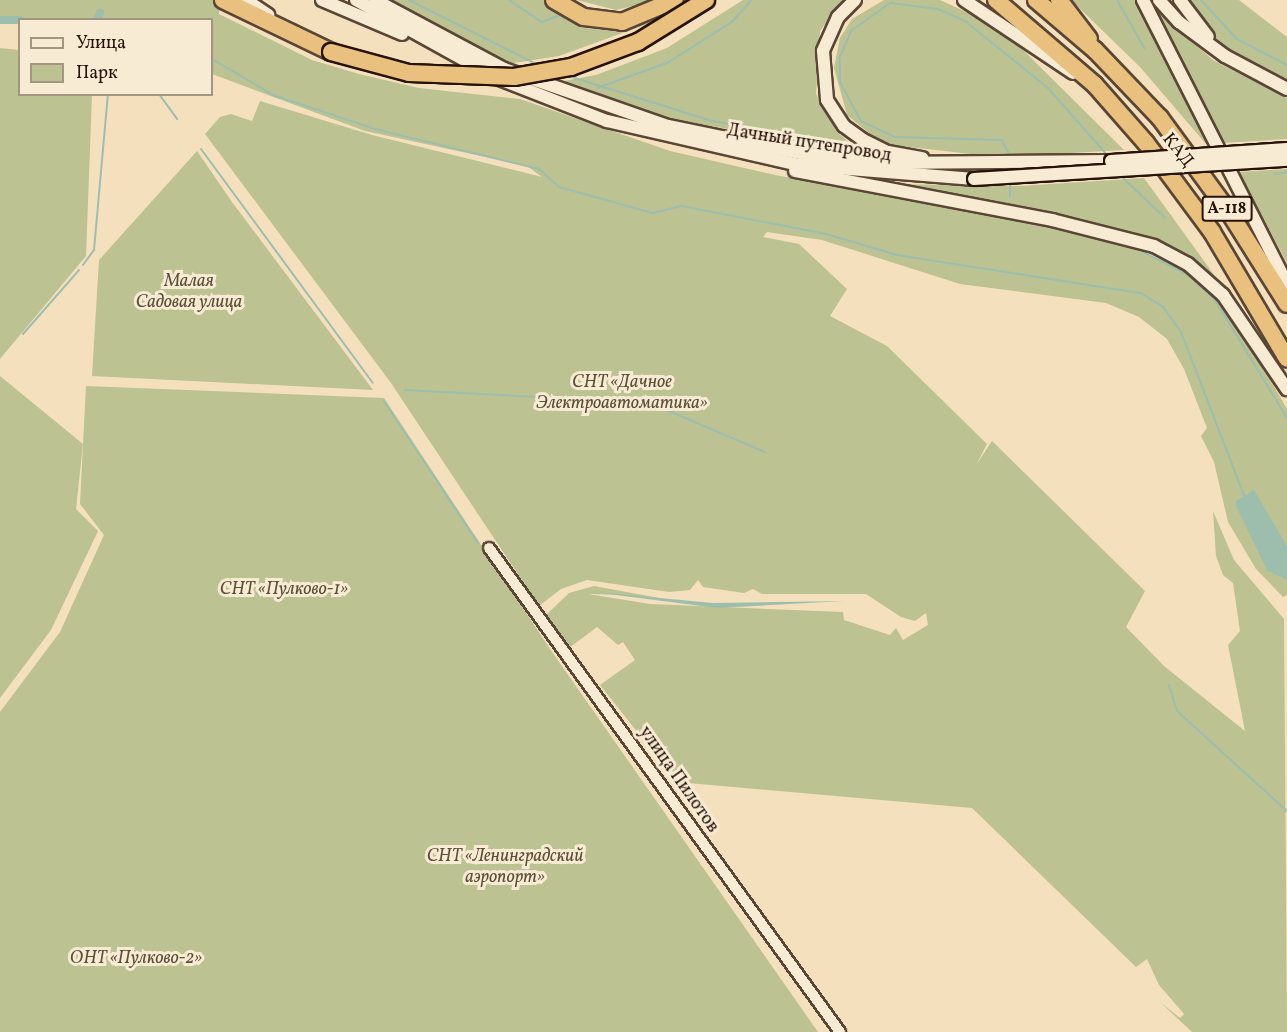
<!DOCTYPE html>
<meta charset="utf-8">
<style>
body{margin:0}
#map{position:relative;width:1287px;height:1032px;overflow:hidden;background:#f5e0bd;font-family:Vollkorn,serif}
div>[style]{position:absolute}
[style*='--x']{left:calc(var(--x)*1px);top:calc(var(--y)*1px);width:calc(var(--w)*1px);rotate:calc(var(--a)*1deg)}
.green>*{inset:0;background:#bcc291}
.water>*{inset:0;background:#9dbeac}
.stream>*{height:2px;margin:-1px;padding:0 1px;transform-origin:1px;border-radius:1px;background:#9dbeac}
.canal>*{height:8px;margin:-4px;padding:0 4px;transform-origin:4px;border-radius:4px;background:#9dbeac}
.roads{filter:drop-shadow(2px 0 #5a4635) drop-shadow(-2px 0 #5a4635) drop-shadow(0 2px #5a4635) drop-shadow(0 -2px #5a4635)}
.tertiary>*{height:10px;margin:-5px;padding:0 5px;transform-origin:5px;border-radius:5px;background:#f8ebd4}
.secondary>*{height:12px;margin:-6px;padding:0 6px;transform-origin:6px;border-radius:6px;background:#f8ebd4}
.motorway>*{height:16px;margin:-8px;padding:0 8px;transform-origin:8px;border-radius:8px;background:#eac07e}
.bridges{filter:drop-shadow(2px 0 #271308) drop-shadow(-2px 0 #271308) drop-shadow(0 2px #271308) drop-shadow(0 -2px #271308)}
.secondary-bridge>*{height:12px;margin:-6px;padding:0 6px;transform-origin:6px;border-radius:6px;background:#f8ebd4}
.motorway-bridge>*{height:16px;margin:-8px;padding:0 8px;transform-origin:8px;border-radius:8px;background:#eac07e}
span{translate:-50% -50%;white-space:nowrap;text-align:center;line-height:1.15;-webkit-text-stroke:6px #f8ebd4;paint-order:stroke}
.shield-label span{padding:2px 4px;background:#f8ebd4;border:2px solid;border-radius:4px;-webkit-text-stroke-width:0}
.shield-label{font-size:16px;color:#271308;font-weight:700}
.street-label{font-size:18px;color:#271308}
.park-label{font-size:18px;color:#5b5038;font-style:italic}
.legend{position:absolute;left:18px;top:18px;width:195px;height:78px;box-sizing:border-box;background:#f8ebd4;border:2px solid #a49582;margin:0;padding:8px 10px;list-style:none;font-size:18px;color:#271308}
.legend li{display:flex;align-items:center;gap:12px;height:30px}
.legend b{width:30px;border:2px solid #a49582}
</style>
<div id="map">
<div class="green">
<i style="clip-path:polygon(0 0,220px 0,219px 14px,312px 60px,359px 74px,419px 88px,520px 99px,670px 151px,775px 175px,1113px 239px,1189px 272px,1240px 328px,1287px 409px,1287px 595px,1283px 597px,1256px 569px,1228px 522px,1214px 462px,1201px 436px,1207px 428px,1184px 369px,1167px 339px,1139px 317px,1106px 303px,960px 284px,822px 240px,767px 232px,763px 237px,799px 244px,847px 289px,830px 316px,887px 346px,987px 444px,976px 465px,992px 441px,1145px 591px,1126px 627px,1164px 666px,1245px 731px,1228px 645px,1240px 631px,1233px 583px,1223px 575px,1216px 556px,1213px 511px,1234px 560px,1284px 619px,1287px 1032px,1192px 1032px,1160px 1002px,1180px 1018px,1184px 1014px,1159px 985px,1147px 959px,1136px 967px,972px 808px,677px 782px,600px 685px,635px 660px,623px 642px,618px 645px,597px 627px,569px 648px,545px 616px,569px 593px,594px 586px,681px 602px,619px 595px,588px 594px,650px 604px,843px 612px,844px 620px,890px 635px,896px 628px,903px 640px,928px 625px,926px 613px,915px 621px,901px 617px,866px 594px,762px 594px,753px 589px,744px 593px,703px 587px,698px 580px,690px 590px,669px 592px,587px 580px,561px 589px,539px 606px,391px 383px,205px 134px,220px 117px,231px 114px,252px 121px,260px 101px,372px 135px,542px 177px,527px 166px,365px 131px,212px 74px,212px 20px,0 18px)"></i>
<i style="clip-path:polygon(389px 0,546px 0,582px 24px,624px 28px,650px 23px,559px 56px,508px 64px)"></i>
<i style="clip-path:polygon(577px 0,658px 0,616px 10px)"></i>
<i style="clip-path:polygon(743px 0,843px 0,820px 31px,816px 94px,837px 132px,862px 153px,667px 118px,558px 82px,596px 75px,667px 48px)"></i>
<i style="clip-path:polygon(884px 0,940px 0,1001px 28px,1124px 150px,997px 157px,892px 145px,874px 137px,847px 115px,834px 68px,840px 38px,852px 19px)"></i>
<i style="clip-path:polygon(1071px 0,1135px 0,1212px 144px,1206px 144px,1140px 67px)"></i>
<i style="clip-path:polygon(1183px 0,1239px 0,1287px 37px,1287px 84px,1230px 52px,1207px 33px)"></i>
<i style="clip-path:polygon(1156px 11px,1213px 60px,1287px 98px,1287px 139px,1222px 143px)"></i>
<i style="clip-path:polygon(0 48px,19px 50px,20px 94px,92px 95px,86px 256px,0 359px)"></i>
<i style="clip-path:polygon(197px 151px,232px 202px,373px 390px,92px 376px,99px 260px)"></i>
<i style="clip-path:polygon(1287px 169px,1287px 263px,1239px 172px)"></i>
<i style="clip-path:polygon(1144px 178px,1228px 294px,1161px 244px,1126px 231px,889px 184px,1020px 186px)"></i>
<i style="clip-path:polygon(0 376px,83px 444px,76px 509px,98px 531px,51px 630px,0 698px)"></i>
<i style="clip-path:polygon(86px 386px,384px 398px,550px 649px,818px 1032px,0 1032px,0 712px,60px 632px,104px 535px,80px 504px)"></i>
</div>
<div class="water">
<i style="clip-path:polygon(1254px 490px,1287px 546px,1287px 580px,1267px 570px,1237px 508px,1236px 501px)"></i>
<i style="clip-path:polygon(585px 591px,713px 603px,844px 601px,717px 608px)"></i>
</div>
<div class="stream">
<i style="--x:409;--y:0;--w:144;--a:26.7"></i>
<i style="--x:509;--y:0;--w:40;--a:34"></i>
<i style="--x:542;--y:22;--w:25;--a:-21"></i>
<i style="--x:1117;--y:0;--w:56;--a:60.3"></i>
<i style="--x:1201;--y:0;--w:53;--a:47.3"></i>
<i style="--x:1237;--y:39;--w:56;--a:27.5"></i>
<i style="--x:101;--y:18;--w:3;--a:45"></i>
<i style="--x:212;--y:59;--w:71;--a:30.5"></i>
<i style="--x:273;--y:95;--w:108;--a:18.4"></i>
<i style="--x:375;--y:129;--w:169;--a:13.7"></i>
<i style="--x:539;--y:169;--w:27;--a:42"></i>
<i style="--x:559;--y:187;--w:98;--a:15.5"></i>
<i style="--x:653;--y:213;--w:30;--a:-14"></i>
<i style="--x:682;--y:206;--w:147;--a:11"></i>
<i style="--x:826;--y:234;--w:74;--a:16.5"></i>
<i style="--x:897;--y:255;--w:247;--a:8.9"></i>
<i style="--x:1141;--y:293;--w:26;--a:32"></i>
<i style="--x:1163;--y:307;--w:31;--a:54"></i>
<i style="--x:1181;--y:332;--w:175;--a:68.9"></i>
<i style="--x:565;--y:75;--w:154;--a:17.4"></i>
<i style="--x:712;--y:121;--w:108;--a:10.2"></i>
<i style="--x:597;--y:88;--w:74;--a:-19.7"></i>
<i style="--x:667;--y:63;--w:77;--a:-32.2"></i>
<i style="--x:732;--y:22;--w:30;--a:-48"></i>
<i style="--x:159;--y:94;--w:31;--a:54"></i>
<i style="--x:201;--y:149;--w:290;--a:53.7"></i>
<i style="--x:1010;--y:156;--w:18;--a:-117"></i>
<i style="--x:1002;--y:140;--w:107;--a:-178.4"></i>
<i style="--x:895;--y:137;--w:38;--a:-155"></i>
<i style="--x:861;--y:121;--w:44;--a:-118.3"></i>
<i style="--x:840;--y:82;--w:25;--a:-90"></i>
<i style="--x:840;--y:57;--w:28;--a:-67"></i>
<i style="--x:851;--y:31;--w:48;--a:-35.7"></i>
<i style="--x:890;--y:3;--w:48;--a:7.1"></i>
<i style="--x:938;--y:9;--w:30;--a:24"></i>
<i style="--x:965;--y:21;--w:107;--a:38.9"></i>
<i style="--x:1048;--y:88;--w:89;--a:48.6"></i>
<i style="--x:1275;--y:174;--w:12;--a:-9"></i>
<i style="--x:1120;--y:175;--w:62;--a:43.7"></i>
<i style="--x:1010;--y:180;--w:17;--a:90"></i>
<i style="--x:1143;--y:252;--w:53;--a:27.1"></i>
<i style="--x:1190;--y:276;--w:35;--a:44"></i>
<i style="--x:1215;--y:300;--w:138;--a:58.6"></i>
<i style="--x:83;--y:265;--w:19;--a:-54"></i>
<i style="--x:94;--y:250;--w:157;--a:-84.9"></i>
<i style="--x:23;--y:334;--w:85;--a:-48.8"></i>
<i style="--x:405;--y:390;--w:245;--a:3"></i>
<i style="--x:650;--y:403;--w:125;--a:23.1"></i>
<i style="--x:384;--y:401;--w:170;--a:56.5"></i>
<i style="--x:488;--y:557;--w:21;--a:55"></i>
<i style="--x:1169;--y:685;--w:27;--a:73"></i>
<i style="--x:1177;--y:711;--w:149;--a:42.3"></i>
</div>
<div class="canal">
<i style="--x:0;--y:20;--w:20;--a:0"></i>
<i style="--x:97;--y:20;--w:8;--a:-67"></i>
</div>
<div class="roads">
<div class="tertiary">
<i style="--x:489;--y:548;--w:598;--a:54.05"></i>
</div>
<div class="secondary">
<i style="--x:246;--y:0;--w:27;--a:34"></i>
<i style="--x:322;--y:0;--w:87;--a:23"></i>
<i style="--x:356;--y:0;--w:161;--a:29"></i>
<i style="--x:497;--y:78;--w:118;--a:21.4"></i>
<i style="--x:607;--y:121;--w:197;--a:12.9"></i>
<i style="--x:799;--y:165;--w:176;--a:4.6"></i>
<i style="--x:375;--y:0;--w:146;--a:28.1"></i>
<i style="--x:504;--y:69;--w:174;--a:19.2"></i>
<i style="--x:668;--y:126;--w:140;--a:11.6"></i>
<i style="--x:805;--y:154;--w:83;--a:6.2"></i>
<i style="--x:888;--y:163;--w:223;--a:-0.5"></i>
<i style="--x:855;--y:0;--w:24;--a:135"></i>
<i style="--x:838;--y:17;--w:37;--a:114"></i>
<i style="--x:823;--y:51;--w:49;--a:85.3"></i>
<i style="--x:827;--y:100;--w:31;--a:57"></i>
<i style="--x:844;--y:126;--w:24;--a:36"></i>
<i style="--x:863;--y:140;--w:28;--a:26"></i>
<i style="--x:888;--y:152;--w:35;--a:10"></i>
<i style="--x:964;--y:0;--w:131;--a:33.8"></i>
<i style="--x:1143;--y:0;--w:318;--a:63.1"></i>
<i style="--x:1159;--y:0;--w:30;--a:48"></i>
<i style="--x:1179;--y:22;--w:57;--a:36.5"></i>
<i style="--x:1225;--y:56;--w:70;--a:28"></i>
<i style="--x:1180;--y:0;--w:46;--a:52.9"></i>
<i style="--x:795;--y:171;--w:262;--a:10.8"></i>
<i style="--x:1052;--y:220;--w:105;--a:14.3"></i>
<i style="--x:1154;--y:246;--w:38;--a:28"></i>
<i style="--x:1188;--y:264;--w:47;--a:41.5"></i>
<i style="--x:1223;--y:295;--w:114;--a:55.8"></i>
</div>
<div class="motorway">
<i style="--x:223;--y:0;--w:120;--a:25.7"></i>
<i style="--x:554;--y:0;--w:34;--a:30"></i>
<i style="--x:584;--y:17;--w:38;--a:7"></i>
<i style="--x:622;--y:22;--w:57;--a:-22.5"></i>
<i style="--x:996;--y:0;--w:130;--a:40.6"></i>
<i style="--x:1095;--y:85;--w:77;--a:48.7"></i>
<i style="--x:1146;--y:143;--w:111;--a:53.4"></i>
<i style="--x:1212;--y:232;--w:147;--a:59.4"></i>
<i style="--x:1036;--y:0;--w:77;--a:40.3"></i>
<i style="--x:1095;--y:50;--w:94;--a:46.3"></i>
<i style="--x:1160;--y:118;--w:120;--a:53.8"></i>
<i style="--x:1231;--y:215;--w:105;--a:57.8"></i>
<i style="--x:1059;--y:0;--w:49;--a:52.4"></i>
</div>
</div>
<div class="bridges">
<div class="secondary-bridge">
<i style="--x:1111;--y:161;--w:176;--a:-3.9"></i>
<i style="--x:974;--y:179;--w:314;--a:-3.5"></i>
</div>
<div class="motorway-bridge">
<i style="--x:331;--y:52;--w:81;--a:15.1"></i>
<i style="--x:409;--y:73;--w:105;--a:2.2"></i>
<i style="--x:514;--y:77;--w:58;--a:-10"></i>
<i style="--x:571;--y:67;--w:72;--a:-20.5"></i>
<i style="--x:638;--y:42;--w:80;--a:-31.7"></i>
</div>
</div>
<div class="shield-label">
<span style="left:1227px;top:209px">А-118</span>
</div>
<div class="street-label">
<span style="left:809px;top:144px;rotate:9deg">Дачный путепровод</span>
<span style="left:1177px;top:151px;rotate:51deg">КАД</span>
<span style="left:678px;top:780px;rotate:55deg">улица Пилотов</span>
</div>
<div class="park-label">
<span style="left:189px;top:293px">Малая<br>Садовая улица</span>
<span style="left:622px;top:394px">СНТ «Дачное<br>Электроавтоматика»</span>
<span style="left:284px;top:590px">СНТ «Пулково-1»</span>
<span style="left:505px;top:868px">СНТ «Ленинградский<br>аэропорт»</span>
<span style="left:136px;top:959px">ОНТ «Пулково-2»</span>
</div>
<ul class="legend">
<li><b style="height:8px;background:#f8ebd4"></b>Улица</li>
<li><b style="height:16px;background:#bcc291"></b>Парк</li>
</ul>
</div>
